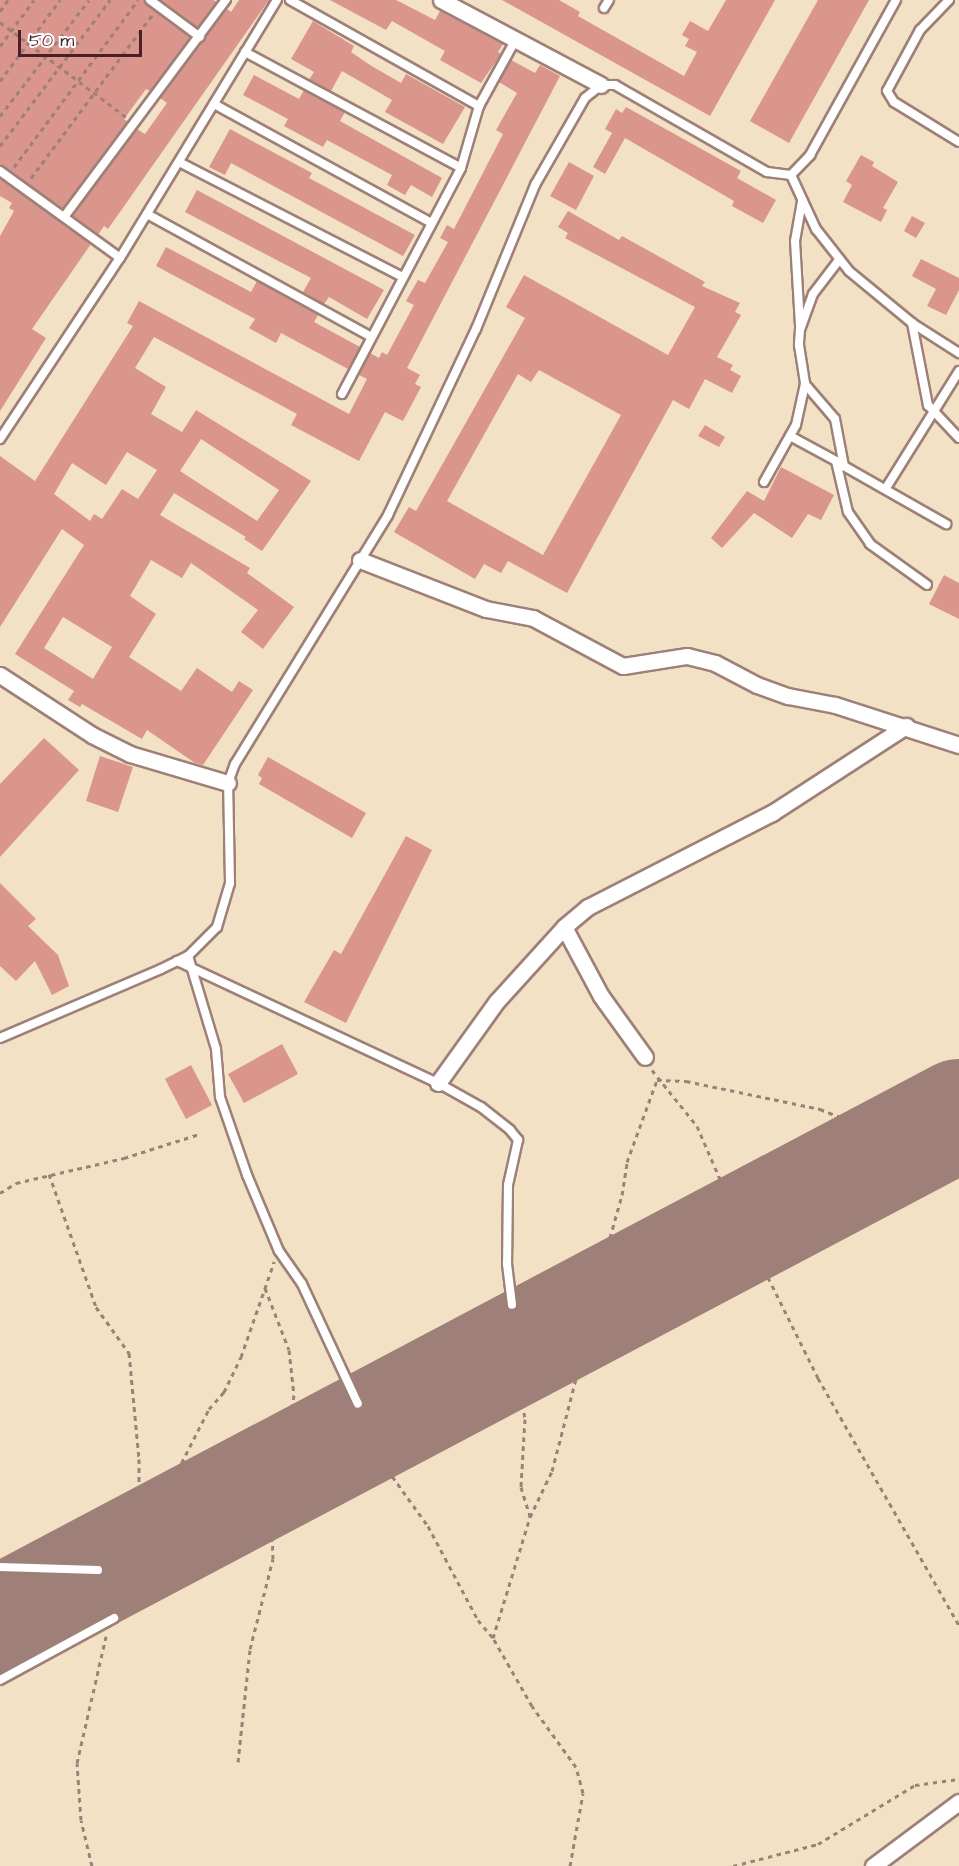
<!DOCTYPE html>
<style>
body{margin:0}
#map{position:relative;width:959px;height:1866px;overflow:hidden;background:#f3e1c5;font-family:"Architects Daughter",sans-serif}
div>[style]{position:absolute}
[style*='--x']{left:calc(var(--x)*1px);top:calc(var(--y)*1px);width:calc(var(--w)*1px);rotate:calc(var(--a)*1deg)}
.runway>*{height:112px;margin:-56px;padding:0 56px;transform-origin:56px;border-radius:56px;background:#9e8078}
.building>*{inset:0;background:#da958c}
.path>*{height:3px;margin-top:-1.5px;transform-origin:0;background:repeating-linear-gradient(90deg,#9e8078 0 4.5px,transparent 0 9px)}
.roads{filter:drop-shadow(2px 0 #9e8078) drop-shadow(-2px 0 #9e8078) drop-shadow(0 2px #9e8078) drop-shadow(0 -2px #9e8078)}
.service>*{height:8px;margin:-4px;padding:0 4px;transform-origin:4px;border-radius:4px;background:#fff}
.minor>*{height:15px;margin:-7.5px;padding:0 7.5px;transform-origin:7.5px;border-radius:7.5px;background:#fff}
span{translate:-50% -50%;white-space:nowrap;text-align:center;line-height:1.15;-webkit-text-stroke:6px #fff;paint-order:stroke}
.scale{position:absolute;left:18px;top:30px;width:124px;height:27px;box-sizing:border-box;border:3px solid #4a1f2b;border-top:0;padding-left:8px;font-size:18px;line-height:21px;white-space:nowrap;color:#4a1f2b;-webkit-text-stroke:4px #fff;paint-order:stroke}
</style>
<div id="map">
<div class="runway">
<i style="--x:0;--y:1622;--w:1085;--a:-27.86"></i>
</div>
<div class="building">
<i style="clip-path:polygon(0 0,144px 0,191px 37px,150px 91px,146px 89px,124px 119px,128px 122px,63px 209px,0 165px)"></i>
<i style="clip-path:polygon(160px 0,213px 0,217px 2px,198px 28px)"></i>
<i style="clip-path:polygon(239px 0,269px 0,108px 229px,104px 226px,98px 235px,72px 216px,137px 129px,145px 134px,167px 103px,160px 98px,227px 9px,231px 12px)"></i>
<i style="clip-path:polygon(330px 0,396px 0,435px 20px,440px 11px,503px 44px,498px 52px,501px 54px,481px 83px,440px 60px,445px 51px,392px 21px,386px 30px)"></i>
<i style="clip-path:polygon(502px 0,559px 0,580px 12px,578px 16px,684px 76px,697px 52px,685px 46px,689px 39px,682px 35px,690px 21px,708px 31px,726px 0,775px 0,710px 116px)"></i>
<i style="clip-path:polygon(818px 0,869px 0,789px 143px,750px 121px)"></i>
<i style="clip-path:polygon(313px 21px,354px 46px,351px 52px,370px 65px,401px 83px,406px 74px,465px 107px,443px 144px,385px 112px,392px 100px,342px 71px,331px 91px,309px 80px,314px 72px,291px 59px)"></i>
<i style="clip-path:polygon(evenodd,511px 60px,535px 73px,540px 65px,560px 76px,407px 368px,420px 375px,415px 384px,421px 387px,403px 421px,385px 412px,359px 461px,291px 425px,297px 414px,154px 337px,135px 368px,166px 387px,151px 414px,182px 432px,196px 410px,311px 481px,262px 551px,244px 539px,246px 537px,174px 493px,160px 515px,250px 568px,247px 573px,294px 607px,263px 649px,241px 632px,258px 610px,191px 563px,182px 578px,151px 560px,130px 596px,156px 614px,129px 657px,181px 691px,197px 668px,232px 692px,239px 681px,253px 690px,203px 765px,195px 763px,147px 730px,142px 739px,82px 704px,80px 707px,68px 700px,74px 691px,15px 654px,84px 545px,62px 529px,0 627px,0 456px,35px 481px,133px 326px,127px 323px,139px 301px,349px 414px,367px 379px,359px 375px,370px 353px,379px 358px,382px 352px,387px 355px,414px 305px,406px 301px,418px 280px,425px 283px,448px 242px,440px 238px,447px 225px,454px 229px,503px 134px,496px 130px,517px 93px,499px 82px,511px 60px,201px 439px,279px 490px,257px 521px,180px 471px,201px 439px,511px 60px,127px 452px,157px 470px,138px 499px,122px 489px,102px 519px,94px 514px,90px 521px,54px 494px,72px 463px,106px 485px,127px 452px,511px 60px,63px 617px,112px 647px,93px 679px,44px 648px,63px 617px)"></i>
<i style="clip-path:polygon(254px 75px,299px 99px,304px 90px,345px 112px,340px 121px,442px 178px,432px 197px,411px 185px,405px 195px,387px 185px,392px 175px,327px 140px,323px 147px,284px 126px,288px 119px,243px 95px)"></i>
<i style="clip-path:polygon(626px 107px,741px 171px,737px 178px,776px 200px,763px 223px,732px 206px,734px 201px,625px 138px,605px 174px,593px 167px,612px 133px,605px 129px,616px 109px,622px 113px)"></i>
<i style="clip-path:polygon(230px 129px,312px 173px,309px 178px,415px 235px,403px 256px,231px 163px,225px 175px,209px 167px)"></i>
<i style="clip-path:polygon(861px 155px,874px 162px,872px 166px,898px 182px,883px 208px,887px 210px,881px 222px,843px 202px,852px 185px,846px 181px)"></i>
<i style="clip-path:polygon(569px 162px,594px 176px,576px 210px,550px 196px)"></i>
<i style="clip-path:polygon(0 178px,91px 244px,32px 329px,46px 338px,0 411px,0 236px,14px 211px,9px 208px,12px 203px,0 196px)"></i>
<i style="clip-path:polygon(197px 190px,384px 290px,367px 319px,329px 297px,324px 304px,303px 292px,311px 278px,185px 212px)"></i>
<i style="clip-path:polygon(evenodd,568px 211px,619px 240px,622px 236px,705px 282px,702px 286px,740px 303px,735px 312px,741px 315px,717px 357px,733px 365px,730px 370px,741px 376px,732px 393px,705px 379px,689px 409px,673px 400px,567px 593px,508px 561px,501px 573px,484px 564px,475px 579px,394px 532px,409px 507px,416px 511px,525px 318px,506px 307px,524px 275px,668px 355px,695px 307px,565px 238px,568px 233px,558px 227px,568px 211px,539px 370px,621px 415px,543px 555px,447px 501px,518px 374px,531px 382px,539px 370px)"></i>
<i style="clip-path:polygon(912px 216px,925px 223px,916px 238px,904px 231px)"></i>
<i style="clip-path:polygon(166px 247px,251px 292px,257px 281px,318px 315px,314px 322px,360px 347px,348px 369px,281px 333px,276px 343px,249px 328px,255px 319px,156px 266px)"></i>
<i style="clip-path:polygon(921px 259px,959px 278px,959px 290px,946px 315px,927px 306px,936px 289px,912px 276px)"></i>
<i style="clip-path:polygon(705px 425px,725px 437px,719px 447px,698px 436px)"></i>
<i style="clip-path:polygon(781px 467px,834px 495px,821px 520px,808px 514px,792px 538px,754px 513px,722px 548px,711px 538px,747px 491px,764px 501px)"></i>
<i style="clip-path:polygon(944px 575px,959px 583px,959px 619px,929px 604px)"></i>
<i style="clip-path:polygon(44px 738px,79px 770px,0 857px,0 784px)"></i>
<i style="clip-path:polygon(100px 756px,133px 767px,118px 812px,86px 801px)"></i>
<i style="clip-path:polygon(268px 757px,366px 813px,352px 838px,259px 784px,262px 778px,258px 775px)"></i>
<i style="clip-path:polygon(406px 836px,432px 850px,346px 1023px,304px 1002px,334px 950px,341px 954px)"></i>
<i style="clip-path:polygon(0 883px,36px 919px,28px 926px,58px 955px,69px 986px,52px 995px,35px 961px,16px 981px,0 966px)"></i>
<i style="clip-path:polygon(282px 1044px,298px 1074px,244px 1103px,228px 1074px)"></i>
<i style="clip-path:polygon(191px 1065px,212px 1105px,186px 1119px,165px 1079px)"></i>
</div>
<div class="path">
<i style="--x:0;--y:11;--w:14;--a:-54"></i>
<i style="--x:0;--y:22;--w:158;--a:37"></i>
<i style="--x:0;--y:46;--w:57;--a:-53.5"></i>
<i style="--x:0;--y:81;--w:101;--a:-53.5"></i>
<i style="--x:0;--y:116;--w:146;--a:-52.5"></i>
<i style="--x:0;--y:146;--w:183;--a:-53"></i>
<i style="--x:14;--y:167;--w:208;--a:-53.4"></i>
<i style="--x:31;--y:178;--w:203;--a:-53.4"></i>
<i style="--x:652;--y:1070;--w:72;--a:51.2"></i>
<i style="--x:697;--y:1126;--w:75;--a:66.5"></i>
<i style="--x:49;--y:1174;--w:141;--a:70.5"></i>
<i style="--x:96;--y:1307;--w:57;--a:54.3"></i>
<i style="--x:129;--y:1353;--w:106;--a:84.6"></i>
<i style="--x:139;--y:1459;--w:48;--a:90"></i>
<i style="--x:0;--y:1193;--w:19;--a:-32"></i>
<i style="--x:16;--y:1183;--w:111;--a:-13"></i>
<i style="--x:124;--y:1158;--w:79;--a:-17.7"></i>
<i style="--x:756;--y:1253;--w:140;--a:63.6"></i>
<i style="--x:818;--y:1378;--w:284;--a:60.3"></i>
<i style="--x:605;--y:1255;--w:62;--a:-74.2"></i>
<i style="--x:622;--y:1195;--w:33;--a:-81"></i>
<i style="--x:627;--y:1162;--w:87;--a:-69.9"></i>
<i style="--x:657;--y:1080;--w:29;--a:2"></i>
<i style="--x:686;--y:1081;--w:137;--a:11.8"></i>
<i style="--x:820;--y:1109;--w:61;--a:22"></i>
<i style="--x:265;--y:1288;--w:66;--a:68.8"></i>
<i style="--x:289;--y:1350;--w:45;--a:83.7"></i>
<i style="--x:294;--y:1395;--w:46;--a:98.8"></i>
<i style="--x:516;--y:1359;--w:61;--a:81.5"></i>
<i style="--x:525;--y:1419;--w:68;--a:93.4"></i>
<i style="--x:521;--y:1487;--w:31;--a:73"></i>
<i style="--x:387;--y:1469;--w:70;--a:54.3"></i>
<i style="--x:428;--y:1526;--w:106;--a:62"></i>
<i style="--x:478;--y:1620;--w:23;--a:50"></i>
<i style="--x:157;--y:1511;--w:114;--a:-63"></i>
<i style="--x:209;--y:1409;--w:23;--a:-49"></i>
<i style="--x:224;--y:1392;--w:39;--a:-64"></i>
<i style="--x:241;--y:1357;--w:101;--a:-70.8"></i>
<i style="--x:118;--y:1608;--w:48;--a:-66.6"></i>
<i style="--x:238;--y:1762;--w:114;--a:-83.9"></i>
<i style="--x:250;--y:1649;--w:93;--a:-75.7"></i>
<i style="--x:273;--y:1559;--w:35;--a:-92"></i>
<i style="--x:92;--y:1866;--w:47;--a:-103.4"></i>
<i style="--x:81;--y:1820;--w:57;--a:-94"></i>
<i style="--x:77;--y:1763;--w:130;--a:-77.1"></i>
<i style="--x:570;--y:1866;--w:74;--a:-79.9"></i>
<i style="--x:583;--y:1793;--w:27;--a:-105"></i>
<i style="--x:576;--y:1767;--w:75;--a:-125.8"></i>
<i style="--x:532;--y:1706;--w:78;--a:-119.8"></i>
<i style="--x:493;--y:1638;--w:127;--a:-73"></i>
<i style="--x:530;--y:1517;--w:51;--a:-64.4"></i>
<i style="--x:552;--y:1471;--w:147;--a:-75.4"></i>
<i style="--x:733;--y:1866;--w:88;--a:-14.5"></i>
<i style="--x:818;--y:1844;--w:114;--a:-31.3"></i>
<i style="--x:915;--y:1785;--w:44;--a:-7.8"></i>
</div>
<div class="roads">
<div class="service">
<i style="--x:150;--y:0;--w:62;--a:36.5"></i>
<i style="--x:290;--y:0;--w:217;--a:29.3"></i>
<i style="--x:949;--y:0;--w:42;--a:134"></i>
<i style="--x:920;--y:30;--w:69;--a:118.4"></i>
<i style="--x:887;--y:91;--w:13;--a:58"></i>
<i style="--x:894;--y:102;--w:76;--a:31.6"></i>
<i style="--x:604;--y:8;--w:9;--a:-58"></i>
<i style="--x:245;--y:52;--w:245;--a:28.2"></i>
<i style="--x:214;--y:104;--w:247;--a:28.7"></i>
<i style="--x:179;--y:162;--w:252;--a:27.2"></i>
<i style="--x:0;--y:171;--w:148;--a:35.9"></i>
<i style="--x:791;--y:175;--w:60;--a:65.2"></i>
<i style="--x:816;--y:229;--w:53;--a:51.8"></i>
<i style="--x:849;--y:271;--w:82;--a:39.5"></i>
<i style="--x:912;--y:323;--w:56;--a:32.6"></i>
<i style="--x:147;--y:214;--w:256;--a:28.7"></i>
<i style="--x:64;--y:217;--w:271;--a:-53.3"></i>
<i style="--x:839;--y:260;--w:43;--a:127.4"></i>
<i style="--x:813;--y:294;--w:37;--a:110"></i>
<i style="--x:800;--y:329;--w:16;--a:94"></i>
<i style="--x:799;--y:345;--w:39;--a:81"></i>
<i style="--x:805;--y:384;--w:46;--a:49.4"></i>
<i style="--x:835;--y:419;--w:48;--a:79.2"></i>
<i style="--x:912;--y:323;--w:84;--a:79"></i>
<i style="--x:928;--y:405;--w:45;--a:46.8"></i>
<i style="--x:800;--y:325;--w:84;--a:-93.4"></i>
<i style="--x:795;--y:241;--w:39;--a:-80"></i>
<i style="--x:342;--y:394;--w:255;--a:-62.2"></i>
<i style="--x:461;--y:168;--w:65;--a:-73.8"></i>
<i style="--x:479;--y:106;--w:77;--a:-61.1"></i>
<i style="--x:790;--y:436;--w:52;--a:28.5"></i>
<i style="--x:836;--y:461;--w:52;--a:76.8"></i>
<i style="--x:848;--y:512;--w:39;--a:55"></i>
<i style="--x:870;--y:544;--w:70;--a:35.7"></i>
<i style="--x:0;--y:439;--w:217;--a:-56.5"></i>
<i style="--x:120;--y:258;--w:302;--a:-58.7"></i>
<i style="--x:842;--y:465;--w:120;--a:29.6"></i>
<i style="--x:764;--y:482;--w:65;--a:-60.7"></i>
<i style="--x:796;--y:425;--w:42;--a:-77.6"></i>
<i style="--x:886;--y:488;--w:138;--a:-58"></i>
<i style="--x:188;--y:956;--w:97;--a:73.2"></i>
<i style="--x:216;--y:1049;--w:48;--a:85.2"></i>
<i style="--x:220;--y:1097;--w:83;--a:70.9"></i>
<i style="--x:247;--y:1175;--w:82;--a:67.2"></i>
<i style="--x:279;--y:1251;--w:40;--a:55.1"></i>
<i style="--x:302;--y:1284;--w:132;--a:65"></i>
<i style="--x:177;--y:961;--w:288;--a:25.1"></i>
<i style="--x:438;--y:1083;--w:49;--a:29.2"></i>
<i style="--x:481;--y:1107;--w:37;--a:38"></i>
<i style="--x:510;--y:1130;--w:13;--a:51"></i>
<i style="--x:518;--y:1140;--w:46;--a:102.5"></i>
<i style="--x:508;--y:1185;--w:79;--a:90.7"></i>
<i style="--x:507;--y:1264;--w:41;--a:83"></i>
<i style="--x:0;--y:1038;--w:175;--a:-23.2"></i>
<i style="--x:161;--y:969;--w:30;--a:-26"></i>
<i style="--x:188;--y:956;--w:41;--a:-45"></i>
<i style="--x:217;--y:927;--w:46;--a:-73.5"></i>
<i style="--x:230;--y:883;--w:100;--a:-91.1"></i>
<i style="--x:228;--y:783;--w:20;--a:-70"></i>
<i style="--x:235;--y:764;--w:292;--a:-58.4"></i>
<i style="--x:388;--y:515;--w:206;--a:-64.7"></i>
<i style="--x:476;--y:329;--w:156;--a:-67.7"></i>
<i style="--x:535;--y:185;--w:100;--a:-60.1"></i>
<i style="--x:585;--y:98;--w:21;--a:-39"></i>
<i style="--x:601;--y:85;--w:14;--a:0"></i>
<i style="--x:615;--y:85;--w:175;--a:29.8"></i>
<i style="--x:767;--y:172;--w:24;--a:7"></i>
<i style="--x:791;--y:175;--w:28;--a:-46"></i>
<i style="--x:810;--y:155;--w:177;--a:-61"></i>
<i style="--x:0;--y:1567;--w:98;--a:1.8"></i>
<i style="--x:0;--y:1680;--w:130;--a:-28.5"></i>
</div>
<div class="minor">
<i style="--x:441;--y:0;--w:181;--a:28"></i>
<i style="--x:360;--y:560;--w:135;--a:21.3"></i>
<i style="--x:486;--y:609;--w:48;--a:10.8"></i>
<i style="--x:533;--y:618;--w:102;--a:28.1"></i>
<i style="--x:623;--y:666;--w:65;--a:-8.9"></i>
<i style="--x:687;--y:656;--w:29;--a:14"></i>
<i style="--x:715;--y:663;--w:47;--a:27.6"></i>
<i style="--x:757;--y:685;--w:33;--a:20"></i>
<i style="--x:788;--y:696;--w:48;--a:10.8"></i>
<i style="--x:835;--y:705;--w:130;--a:17.9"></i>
<i style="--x:0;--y:675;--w:110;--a:33.1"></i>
<i style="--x:92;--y:735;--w:42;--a:26.6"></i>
<i style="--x:130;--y:754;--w:102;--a:16.5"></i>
<i style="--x:564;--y:927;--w:78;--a:61.8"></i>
<i style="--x:601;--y:996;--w:75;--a:54.2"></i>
<i style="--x:438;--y:1083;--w:101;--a:-54.3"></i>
<i style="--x:497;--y:1001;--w:100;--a:-47.8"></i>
<i style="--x:564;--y:927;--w:31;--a:-40"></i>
<i style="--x:588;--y:907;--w:207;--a:-27.1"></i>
<i style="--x:772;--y:813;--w:160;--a:-33"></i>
<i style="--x:873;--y:1866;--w:107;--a:-36.7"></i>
</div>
</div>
<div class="scale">50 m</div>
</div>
